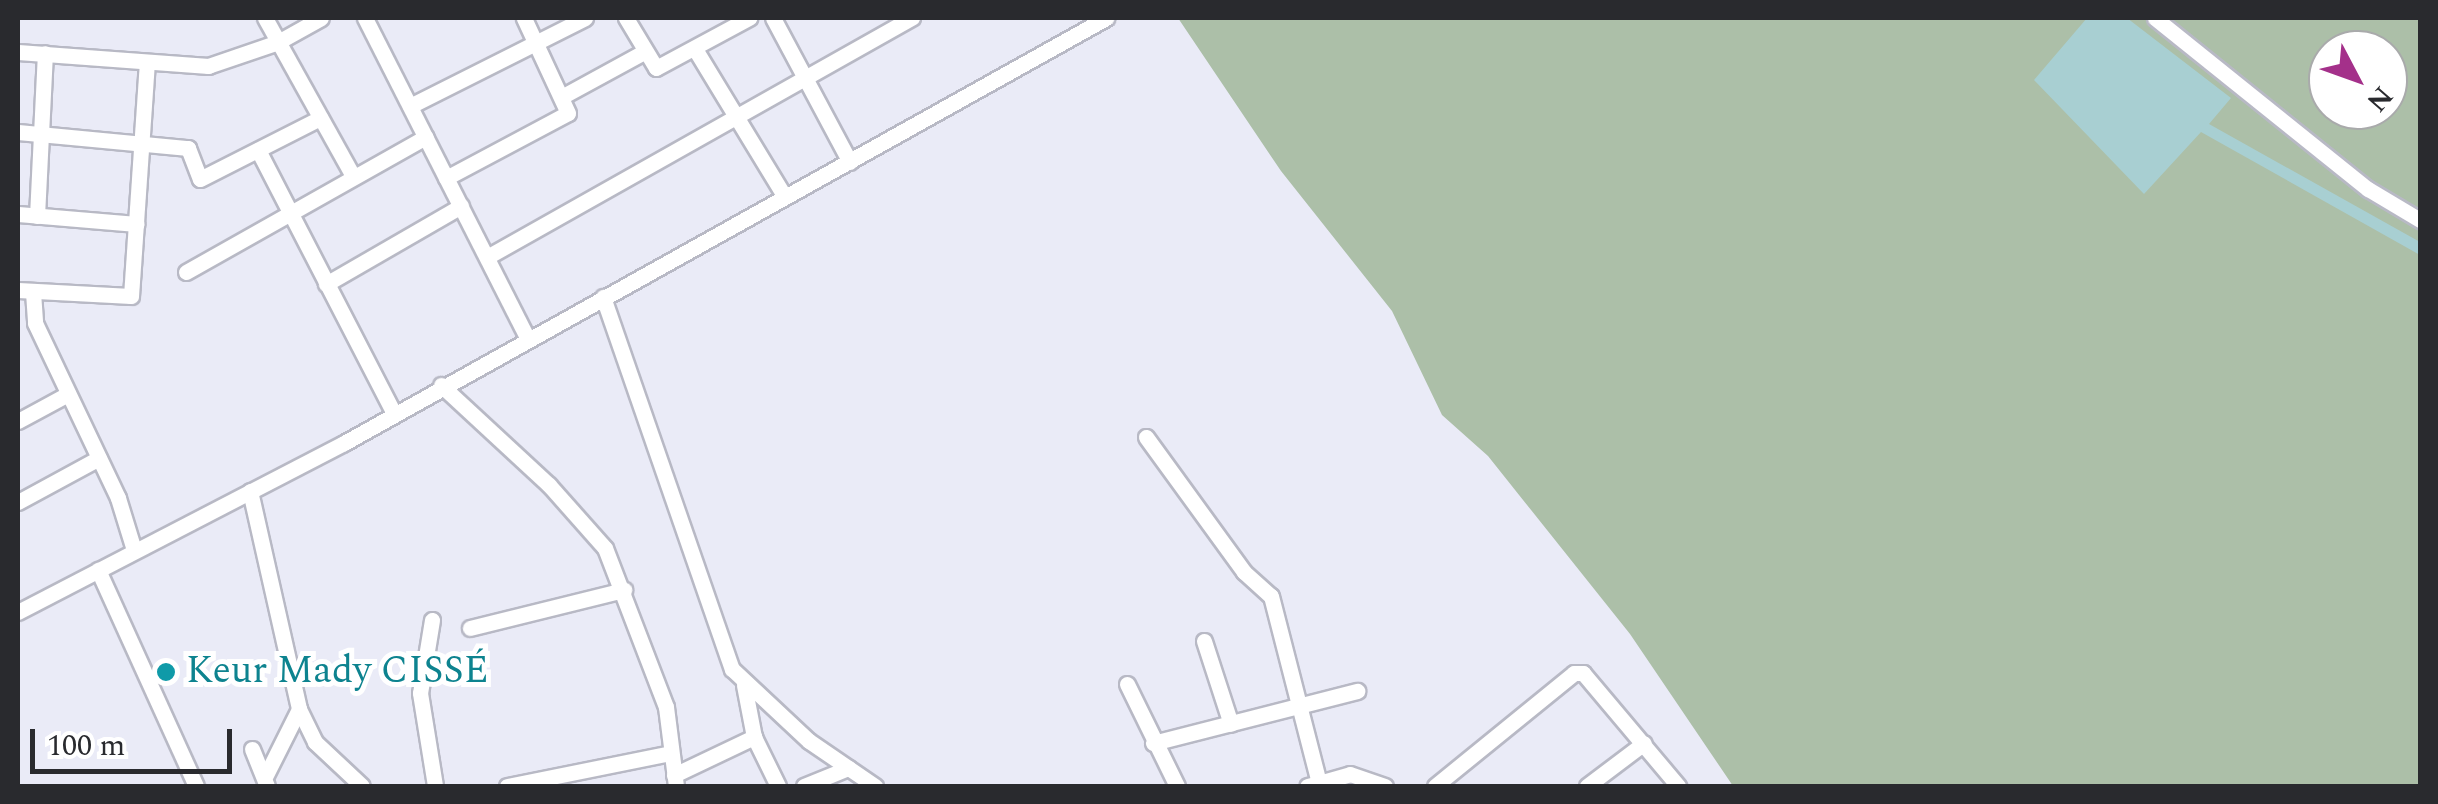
<!DOCTYPE html>
<meta charset="utf-8">
<style>
body{margin:0}
#map{position:relative;width:2438px;height:804px;overflow:hidden;background:#eaebf7;font-family:Spectral,serif}
div>[style]{position:absolute}
[style*='--x']{left:calc(var(--x)*1px);top:calc(var(--y)*1px);width:calc(var(--w)*1px);rotate:calc(var(--a)*1deg)}
.green>*{inset:0;background:#acbfa8}
.water>*{inset:0;background:#a8cfd2}
.roads{filter:drop-shadow(2px 0 #b8b9c5) drop-shadow(-2px 0 #b8b9c5) drop-shadow(0 2px #b8b9c5) drop-shadow(0 -2px #b8b9c5)}
.minor>*{height:15px;margin:-7.5px;padding:0 7.5px;transform-origin:7.5px;border-radius:7.5px;background:#fff}
.dots>*{width:28px;height:28px;translate:-50% -50%;box-sizing:border-box;border:5px solid #fff;border-radius:50%}
span{translate:-50% -50%;white-space:nowrap;text-align:center;line-height:1.15;-webkit-text-stroke:10px #fff;paint-order:stroke}
.culture-label{font-size:38px;color:#0d838f}
.left{translate:0 -50%;text-align:left}
.frame{position:absolute;inset:0;border:20px solid #292a2e;pointer-events:none}
.north{position:absolute;left:2308px;top:30px;width:100px;height:100px;box-sizing:border-box;background:#fff;border:2px solid #a9aaab;border-radius:50%;rotate:131deg;font-size:28px;font-weight:700;line-height:40px;text-align:center;color:#292a2e}
.north::after{content:'';display:block;margin:auto;width:35px;height:45px;background:#a4308a;clip-path:polygon(50% 0,100% 100%,50% 72%,0 100%)}
.scale{position:absolute;left:30px;top:729px;width:202px;height:45px;box-sizing:border-box;border:5px solid #292a2e;border-top:0;padding-left:12px;font-size:30px;line-height:35px;white-space:nowrap;color:#292a2e;-webkit-text-stroke:8px #fff;paint-order:stroke}
</style>
<div id="map">
<div class="green">
<i style="clip-path:polygon(evenodd,1178px 18px,2420px 18px,2420px 786px,1733px 786px,1630px 634px,1488px 456px,1442px 415px,1392px 311px,1281px 171px,1178px 18px,2328px 50px,2388px 50px,2388px 110px,2328px 110px,2328px 50px)"></i>
</div>
<div class="water">
<i style="clip-path:polygon(2087px 18px,2127px 18px,2231px 98px,2209px 124px,2420px 242px,2420px 255px,2201px 132px,2144px 194px,2034px 80px)"></i>
</div>
<div class="roads">
<div class="minor">
<i style="--x:265;--y:18;--w:181;--a:60.9"></i>
<i style="--x:365;--y:18;--w:356;--a:63.1"></i>
<i style="--x:626;--y:18;--w:58;--a:59"></i>
<i style="--x:656;--y:68;--w:106;--a:-28.3"></i>
<i style="--x:773;--y:18;--w:163;--a:61.9"></i>
<i style="--x:2155;--y:18;--w:273;--a:38.8"></i>
<i style="--x:2368;--y:189;--w:61;--a:30.8"></i>
<i style="--x:695;--y:49;--w:173;--a:58.7"></i>
<i style="--x:18;--y:52;--w:191;--a:4.2"></i>
<i style="--x:208;--y:66;--w:74;--a:-18.9"></i>
<i style="--x:278;--y:42;--w:49;--a:-29.2"></i>
<i style="--x:565;--y:95;--w:90;--a:-28.6"></i>
<i style="--x:410;--y:106;--w:196;--a:-26.7"></i>
<i style="--x:18;--y:132;--w:171;--a:5.4"></i>
<i style="--x:188;--y:148;--w:33;--a:69"></i>
<i style="--x:200;--y:179;--w:135;--a:-26.9"></i>
<i style="--x:258;--y:150;--w:296;--a:62.7"></i>
<i style="--x:446;--y:178;--w:138;--a:-28"></i>
<i style="--x:568;--y:113;--w:105;--a:-114.9"></i>
<i style="--x:18;--y:214;--w:119;--a:4.8"></i>
<i style="--x:37;--y:216;--w:163;--a:-87.2"></i>
<i style="--x:487;--y:257;--w:488;--a:-29.4"></i>
<i style="--x:186;--y:272;--w:275;--a:-29.4"></i>
<i style="--x:326;--y:284;--w:156;--a:-30"></i>
<i style="--x:18;--y:290;--w:113;--a:3"></i>
<i style="--x:131;--y:296;--w:234;--a:-86.1"></i>
<i style="--x:33;--y:292;--w:31;--a:86"></i>
<i style="--x:35;--y:323;--w:194;--a:64.6"></i>
<i style="--x:118;--y:498;--w:54;--a:72.9"></i>
<i style="--x:603;--y:297;--w:394;--a:70.9"></i>
<i style="--x:732;--y:669;--w:105;--a:43.1"></i>
<i style="--x:809;--y:741;--w:80;--a:34.3"></i>
<i style="--x:441;--y:385;--w:147;--a:42.8"></i>
<i style="--x:549;--y:485;--w:84;--a:48.4"></i>
<i style="--x:605;--y:548;--w:170;--a:69"></i>
<i style="--x:666;--y:707;--w:80;--a:82.8"></i>
<i style="--x:18;--y:421;--w:57;--a:-28.4"></i>
<i style="--x:1146;--y:437;--w:167;--a:54"></i>
<i style="--x:1244;--y:572;--w:36;--a:42"></i>
<i style="--x:1271;--y:596;--w:193;--a:75.6"></i>
<i style="--x:1319;--y:783;--w:12;--a:166"></i>
<i style="--x:250;--y:491;--w:223;--a:77.3"></i>
<i style="--x:299;--y:709;--w:37;--a:64"></i>
<i style="--x:315;--y:742;--w:64;--a:43.1"></i>
<i style="--x:18;--y:502;--w:92;--a:-28.5"></i>
<i style="--x:98;--y:570;--w:237;--a:65.6"></i>
<i style="--x:18;--y:612;--w:367;--a:-27.4"></i>
<i style="--x:344;--y:443;--w:873;--a:-29.15"></i>
<i style="--x:432;--y:620;--w:74;--a:99.3"></i>
<i style="--x:420;--y:693;--w:94;--a:80.8"></i>
<i style="--x:470;--y:628;--w:159;--a:-13.9"></i>
<i style="--x:1204;--y:641;--w:87;--a:72"></i>
<i style="--x:1127;--y:684;--w:114;--a:63.9"></i>
<i style="--x:744;--y:685;--w:53;--a:79.1"></i>
<i style="--x:754;--y:737;--w:55;--a:63.9"></i>
<i style="--x:1153;--y:743;--w:211;--a:-14.3"></i>
<i style="--x:252;--y:749;--w:40;--a:68"></i>
<i style="--x:266;--y:775;--w:74;--a:-63.4"></i>
<i style="--x:674;--y:775;--w:89;--a:-25.4"></i>
<i style="--x:1319;--y:783;--w:32;--a:-16"></i>
<i style="--x:1350;--y:774;--w:37;--a:19"></i>
<i style="--x:507;--y:786;--w:167;--a:-11.4"></i>
<i style="--x:804;--y:786;--w:48;--a:-22.2"></i>
<i style="--x:1435;--y:786;--w:179;--a:-39.1"></i>
<i style="--x:1574;--y:673;--w:9;--a:0"></i>
<i style="--x:1583;--y:673;--w:148;--a:49.9"></i>
<i style="--x:1587;--y:786;--w:71;--a:-37"></i>
</div>
</div>
<div class="dots">
<i style="left:166px;top:672px;background:#0f9aa8"></i>
</div>
<div class="culture-label">
<span class="left" style="left:186px;top:672px">Keur Mady CISSÉ</span>
</div>
<div class="frame"></div>
<div class="north">N</div>
<div class="scale">100 m</div>
</div>
